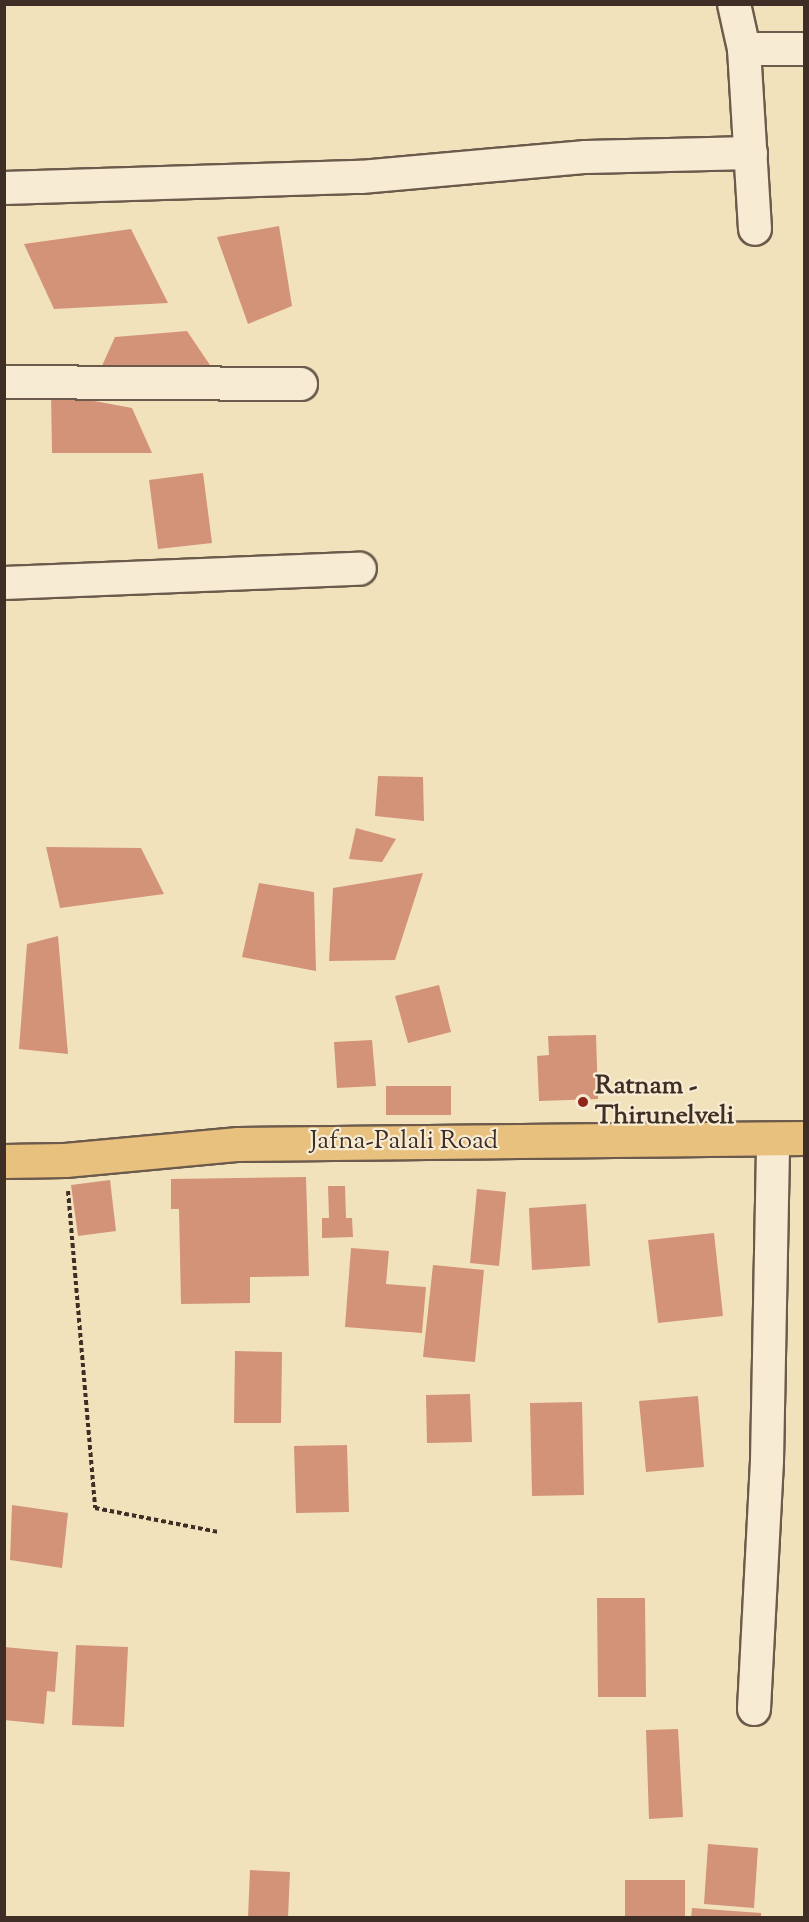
<!DOCTYPE html>
<style>
body{margin:0}
#map{position:relative;width:809px;height:1922px;overflow:hidden;background:#f2e2bc;font-family:"Sorts Mill Goudy",serif}
div>[style]{position:absolute}
[style*='--x']{left:calc(var(--x)*1px);top:calc(var(--y)*1px);width:calc(var(--w)*1px);rotate:calc(var(--a)*1deg)}
.building>*{inset:0;background:#d29379}
.path>*{height:4px;margin-top:-2px;transform-origin:0;background:repeating-linear-gradient(90deg,#3f2e26 0 4.5px,transparent 0 7.5px)}
.roads{filter:drop-shadow(2px 0 #6c5b4c) drop-shadow(-2px 0 #6c5b4c) drop-shadow(0 2px #6c5b4c) drop-shadow(0 -2px #6c5b4c)}
.street>*{height:32px;margin:-16px;padding:0 16px;transform-origin:16px;border-radius:16px;background:#f7ecd3}
.primary>*{height:33px;margin:-16.5px;padding:0 16.5px;transform-origin:16.5px;border-radius:16.5px;background:#e9c17e}
.dots>*{width:16px;height:16px;translate:-50% -50%;box-sizing:border-box;border:3px solid #f7ecd3;border-radius:50%}
span{translate:-50% -50%;white-space:nowrap;text-align:center;line-height:1.15;-webkit-text-stroke:4.5px #f7ecd3;paint-order:stroke}
.poi-label{font-size:26px;color:#3f2e26;font-weight:700}
.left{translate:0 -50%;text-align:left}
.street-label{font-size:26px;color:#3f2e26}
.frame{position:absolute;inset:0;border:6px solid #3f2e26;pointer-events:none}
</style>
<div id="map">
<div class="building">
<i style="clip-path:polygon(279px 226px,292px 306px,248px 324px,217px 237px)"></i>
<i style="clip-path:polygon(131px 229px,168px 303px,54px 309px,24px 244px)"></i>
<i style="clip-path:polygon(187px 331px,216px 374px,101px 368px,115px 337px)"></i>
<i style="clip-path:polygon(51px 393px,132px 408px,152px 453px,52px 453px)"></i>
<i style="clip-path:polygon(203px 473px,212px 543px,158px 549px,149px 480px)"></i>
<i style="clip-path:polygon(378px 776px,423px 777px,424px 821px,375px 816px)"></i>
<i style="clip-path:polygon(356px 828px,396px 839px,382px 862px,349px 859px)"></i>
<i style="clip-path:polygon(46px 847px,141px 848px,164px 894px,60px 908px)"></i>
<i style="clip-path:polygon(423px 873px,395px 960px,329px 961px,333px 888px)"></i>
<i style="clip-path:polygon(259px 883px,314px 892px,316px 971px,242px 957px)"></i>
<i style="clip-path:polygon(58px 936px,68px 1054px,19px 1049px,27px 944px)"></i>
<i style="clip-path:polygon(439px 985px,451px 1032px,408px 1043px,395px 996px)"></i>
<i style="clip-path:polygon(596px 1035px,598px 1099px,539px 1101px,537px 1056px,549px 1055px,548px 1036px)"></i>
<i style="clip-path:polygon(372px 1040px,376px 1086px,337px 1088px,334px 1042px)"></i>
<i style="clip-path:polygon(386px 1086px,451px 1086px,451px 1115px,386px 1115px)"></i>
<i style="clip-path:polygon(306px 1177px,309px 1276px,250px 1277px,250px 1303px,181px 1304px,179px 1209px,171px 1209px,171px 1179px)"></i>
<i style="clip-path:polygon(110px 1180px,116px 1231px,78px 1236px,71px 1185px)"></i>
<i style="clip-path:polygon(328px 1186px,345px 1186px,346px 1218px,352px 1218px,353px 1237px,322px 1238px,322px 1218px,329px 1218px)"></i>
<i style="clip-path:polygon(477px 1189px,506px 1192px,499px 1266px,470px 1263px)"></i>
<i style="clip-path:polygon(586px 1204px,590px 1266px,532px 1270px,529px 1208px)"></i>
<i style="clip-path:polygon(714px 1233px,723px 1316px,658px 1323px,648px 1240px)"></i>
<i style="clip-path:polygon(351px 1248px,389px 1251px,386px 1284px,426px 1287px,422px 1333px,345px 1327px)"></i>
<i style="clip-path:polygon(433px 1265px,484px 1270px,475px 1362px,423px 1357px)"></i>
<i style="clip-path:polygon(235px 1351px,282px 1352px,281px 1423px,234px 1423px)"></i>
<i style="clip-path:polygon(470px 1394px,472px 1442px,427px 1443px,426px 1395px)"></i>
<i style="clip-path:polygon(698px 1396px,704px 1467px,646px 1472px,639px 1401px)"></i>
<i style="clip-path:polygon(582px 1402px,584px 1495px,532px 1496px,530px 1403px)"></i>
<i style="clip-path:polygon(347px 1445px,349px 1512px,296px 1513px,294px 1446px)"></i>
<i style="clip-path:polygon(12px 1505px,68px 1513px,62px 1568px,10px 1560px)"></i>
<i style="clip-path:polygon(597px 1598px,645px 1598px,646px 1697px,598px 1697px)"></i>
<i style="clip-path:polygon(76px 1645px,128px 1647px,124px 1727px,72px 1725px)"></i>
<i style="clip-path:polygon(4px 1647px,58px 1652px,55px 1692px,47px 1691px,44px 1724px,4px 1720px)"></i>
<i style="clip-path:polygon(678px 1729px,683px 1817px,649px 1819px,646px 1730px)"></i>
<i style="clip-path:polygon(708px 1844px,758px 1848px,754px 1908px,704px 1904px)"></i>
<i style="clip-path:polygon(250px 1870px,290px 1872px,288px 1918px,248px 1918px)"></i>
<i style="clip-path:polygon(625px 1880px,685px 1880px,685px 1918px,625px 1918px)"></i>
<i style="clip-path:polygon(692px 1908px,761px 1913px,761px 1918px,691px 1918px)"></i>
</div>
<div class="path">
<i style="--x:68;--y:1191;--w:318;--a:85.1"></i>
<i style="--x:95;--y:1508;--w:125;--a:11"></i>
</div>
<div class="roads">
<div class="street">
<i style="--x:734;--y:4;--w:46;--a:77.5"></i>
<i style="--x:744;--y:49;--w:180;--a:86.5"></i>
<i style="--x:744;--y:49;--w:60;--a:0"></i>
<i style="--x:4;--y:188;--w:357;--a:-1.8"></i>
<i style="--x:361;--y:177;--w:226;--a:-5.1"></i>
<i style="--x:586;--y:157;--w:165;--a:-1.4"></i>
<i style="--x:4;--y:382;--w:297;--a:0.4"></i>
<i style="--x:4;--y:583;--w:356;--a:-2.3"></i>
<i style="--x:754;--y:1709;--w:248;--a:-87"></i>
<i style="--x:767;--y:1461;--w:322;--a:-88.9"></i>
</div>
<div class="primary">
<i style="--x:4;--y:1161;--w:61;--a:-0.9"></i>
<i style="--x:65;--y:1160;--w:174;--a:-5.3"></i>
<i style="--x:238;--y:1144;--w:566;--a:-0.61"></i>
</div>
</div>
<div class="dots">
<i style="left:583px;top:1102px;background:#8f2418"></i>
</div>
<div class="poi-label">
<span class="left" style="left:595px;top:1102px">Ratnam -<br>Thirunelveli</span>
</div>
<div class="street-label">
<span style="left:404px;top:1142px">Jafna-Palali Road</span>
</div>
<div class="frame"></div>
</div>
